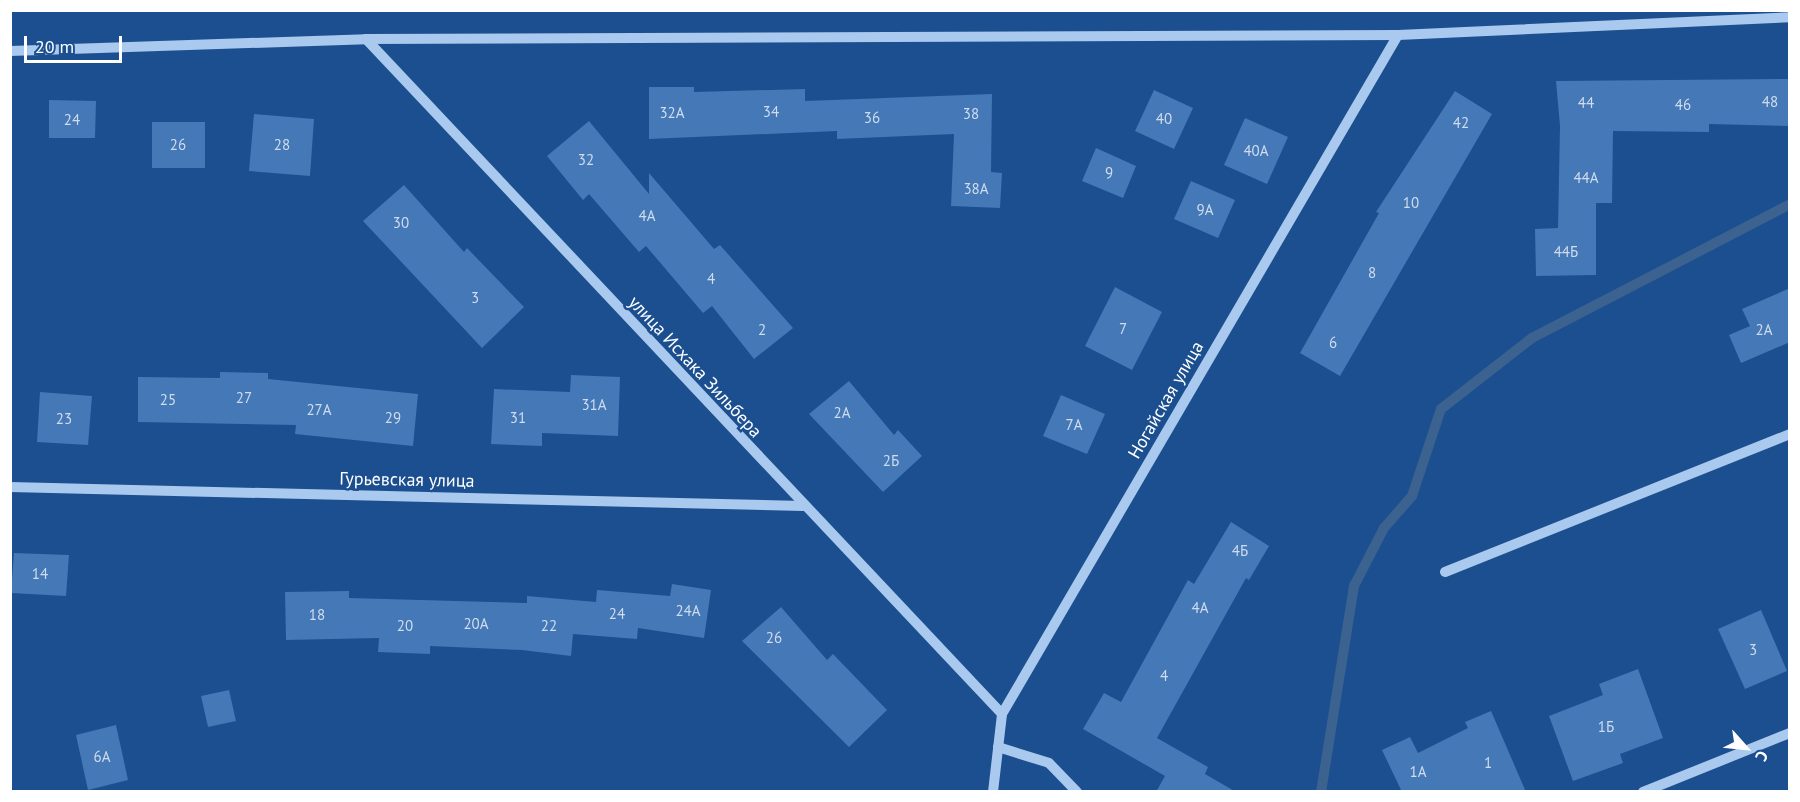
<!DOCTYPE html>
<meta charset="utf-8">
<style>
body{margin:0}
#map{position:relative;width:1800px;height:802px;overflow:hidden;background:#1b4f8f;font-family:"PT Sans",sans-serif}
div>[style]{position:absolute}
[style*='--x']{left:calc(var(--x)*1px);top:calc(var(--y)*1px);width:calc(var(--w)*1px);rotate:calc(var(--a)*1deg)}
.stream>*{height:10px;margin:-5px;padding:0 5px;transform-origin:5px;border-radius:5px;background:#3c6290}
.building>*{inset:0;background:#4478b7}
.minor>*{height:10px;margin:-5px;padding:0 5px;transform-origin:5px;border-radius:5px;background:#a9c9ee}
span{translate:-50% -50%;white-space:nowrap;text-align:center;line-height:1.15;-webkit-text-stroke:5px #1b4f8f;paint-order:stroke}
.number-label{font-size:15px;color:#d0dded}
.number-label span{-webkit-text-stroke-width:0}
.street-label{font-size:18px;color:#fff}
.frame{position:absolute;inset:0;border:12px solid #fff;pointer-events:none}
.north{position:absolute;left:1716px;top:718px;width:60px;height:60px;-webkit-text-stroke:4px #1b4f8f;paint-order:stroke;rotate:117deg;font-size:16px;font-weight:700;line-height:24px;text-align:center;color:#fff}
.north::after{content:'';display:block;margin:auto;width:21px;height:27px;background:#fff;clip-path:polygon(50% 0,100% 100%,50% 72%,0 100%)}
.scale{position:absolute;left:24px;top:36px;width:98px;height:27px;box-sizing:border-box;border:3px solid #fff;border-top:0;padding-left:8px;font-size:18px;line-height:21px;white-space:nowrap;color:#fff;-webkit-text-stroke:4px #1b4f8f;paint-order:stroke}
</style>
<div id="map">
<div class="stream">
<i style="--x:1321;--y:792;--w:209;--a:-80.9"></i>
<i style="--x:1354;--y:586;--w:65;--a:-62.7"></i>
<i style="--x:1384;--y:528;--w:43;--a:-48.8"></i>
<i style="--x:1412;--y:496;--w:92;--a:-71.6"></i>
<i style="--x:1441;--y:409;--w:115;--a:-38"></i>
<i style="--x:1532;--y:338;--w:291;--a:-27.4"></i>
</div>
<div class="building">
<i style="clip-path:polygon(1790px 79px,1790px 126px,1709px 124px,1709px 132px,1613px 131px,1612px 203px,1596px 203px,1596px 275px,1536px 276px,1535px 229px,1558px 228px,1560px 126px,1556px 81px)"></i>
<i style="clip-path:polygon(649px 87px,694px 87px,694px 92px,805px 89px,805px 101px,992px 94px,991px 172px,1002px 173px,1000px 208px,951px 206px,954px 134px,837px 139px,837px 131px,649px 139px)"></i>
<i style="clip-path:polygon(1154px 90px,1193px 108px,1174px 149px,1135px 131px)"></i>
<i style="clip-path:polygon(1455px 91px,1492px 114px,1340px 376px,1300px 353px,1379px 213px,1376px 212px)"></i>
<i style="clip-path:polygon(49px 100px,96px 101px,95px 138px,49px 138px)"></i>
<i style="clip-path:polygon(254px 114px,314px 119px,310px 176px,249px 171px)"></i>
<i style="clip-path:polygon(1245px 118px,1288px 137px,1267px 184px,1224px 165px)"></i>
<i style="clip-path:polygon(589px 121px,649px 194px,649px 173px,714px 249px,720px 245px,793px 328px,754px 359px,712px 306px,703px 313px,646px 246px,639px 252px,589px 194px,583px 200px,547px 156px)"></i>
<i style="clip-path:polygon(152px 122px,205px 122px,205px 168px,152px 168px)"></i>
<i style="clip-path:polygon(1096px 148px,1136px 166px,1123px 198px,1082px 181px)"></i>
<i style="clip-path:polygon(1191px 181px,1235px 200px,1218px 238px,1174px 219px)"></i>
<i style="clip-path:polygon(404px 185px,464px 252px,467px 248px,524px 307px,482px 348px,363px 221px)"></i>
<i style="clip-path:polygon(1115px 287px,1162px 312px,1132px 370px,1085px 346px)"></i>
<i style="clip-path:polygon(1790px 288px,1790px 342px,1741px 363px,1729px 335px,1750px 326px,1742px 309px)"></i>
<i style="clip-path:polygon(220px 372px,268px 373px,268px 379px,418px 394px,413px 446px,295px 434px,296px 425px,138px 422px,138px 377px,220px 378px)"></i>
<i style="clip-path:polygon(571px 375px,620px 377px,618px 436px,542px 433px,542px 446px,491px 444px,494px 389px,570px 392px)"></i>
<i style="clip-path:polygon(849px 381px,894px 435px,898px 430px,922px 456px,883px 492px,809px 414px)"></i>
<i style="clip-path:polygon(40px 392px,92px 396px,88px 445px,37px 442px)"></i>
<i style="clip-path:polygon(1061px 395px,1105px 414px,1087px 454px,1043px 436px)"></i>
<i style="clip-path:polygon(1231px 522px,1269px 546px,1249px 580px,1246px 578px,1157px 738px,1208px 767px,1205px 774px,1236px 792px,1156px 792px,1165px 776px,1083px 729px,1104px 693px,1121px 702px,1188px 580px,1194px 584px)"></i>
<i style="clip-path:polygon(14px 553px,69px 555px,66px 596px,11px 593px)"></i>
<i style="clip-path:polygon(672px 584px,711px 590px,704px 638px,638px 628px,637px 639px,573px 634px,571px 656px,522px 650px,430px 646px,430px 654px,378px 652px,379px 638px,286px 640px,285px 592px,349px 591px,349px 598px,527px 603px,527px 596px,596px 602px,597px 590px,670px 596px)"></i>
<i style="clip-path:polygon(781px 607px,827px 660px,833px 654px,887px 710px,849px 747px,742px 641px)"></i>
<i style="clip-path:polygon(1761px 610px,1787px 671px,1745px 689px,1718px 629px)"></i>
<i style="clip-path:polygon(1638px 669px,1663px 738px,1620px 754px,1623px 763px,1573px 781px,1549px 716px,1603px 695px,1599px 684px)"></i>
<i style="clip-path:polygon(229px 690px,236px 721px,208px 727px,201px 696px)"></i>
<i style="clip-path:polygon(1491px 711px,1526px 792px,1402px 792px,1382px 750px,1410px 737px,1418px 753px,1468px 728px,1465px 722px)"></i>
<i style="clip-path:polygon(116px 725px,128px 780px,88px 790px,76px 735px)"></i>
</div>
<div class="minor">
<i style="--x:366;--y:39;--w:927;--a:46.7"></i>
<i style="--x:10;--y:51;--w:356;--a:-1.9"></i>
<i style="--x:366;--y:39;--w:1032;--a:-0.22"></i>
<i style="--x:1398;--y:35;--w:392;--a:-2.6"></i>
<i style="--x:10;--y:487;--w:793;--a:1.37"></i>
<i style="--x:1445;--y:572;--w:372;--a:-21.8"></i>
<i style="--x:998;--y:747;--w:53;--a:17.4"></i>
<i style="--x:1049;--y:763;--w:40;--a:46"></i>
<i style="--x:993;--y:792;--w:79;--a:-83.4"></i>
<i style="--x:1002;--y:714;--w:786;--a:-59.75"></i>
<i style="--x:1643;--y:792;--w:158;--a:-21.9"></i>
</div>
<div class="number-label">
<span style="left:1770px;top:102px">48</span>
<span style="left:1586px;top:103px">44</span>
<span style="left:1683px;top:105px">46</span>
<span style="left:771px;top:112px">34</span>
<span style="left:672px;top:113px">32А</span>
<span style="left:971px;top:114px">38</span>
<span style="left:872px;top:118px">36</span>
<span style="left:1164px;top:119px">40</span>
<span style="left:72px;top:120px">24</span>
<span style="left:1461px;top:123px">42</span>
<span style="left:178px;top:145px">26</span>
<span style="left:282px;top:145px">28</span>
<span style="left:1256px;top:151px">40А</span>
<span style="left:586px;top:160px">32</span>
<span style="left:1109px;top:173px">9</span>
<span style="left:1586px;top:178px">44А</span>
<span style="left:976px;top:189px">38А</span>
<span style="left:1411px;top:203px">10</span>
<span style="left:1205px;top:210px">9А</span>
<span style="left:647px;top:216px">4A</span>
<span style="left:401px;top:223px">30</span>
<span style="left:1566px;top:252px">44Б</span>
<span style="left:1372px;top:273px">8</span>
<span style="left:711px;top:279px">4</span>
<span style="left:475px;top:298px">3</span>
<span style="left:1123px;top:329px">7</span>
<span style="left:762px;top:330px">2</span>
<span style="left:1764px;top:330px">2А</span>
<span style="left:1333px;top:343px">6</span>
<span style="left:244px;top:398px">27</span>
<span style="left:168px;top:400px">25</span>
<span style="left:594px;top:405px">31А</span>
<span style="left:319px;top:410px">27А</span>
<span style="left:842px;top:413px">2А</span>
<span style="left:393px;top:418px">29</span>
<span style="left:518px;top:418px">31</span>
<span style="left:64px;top:419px">23</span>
<span style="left:1074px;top:425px">7А</span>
<span style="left:891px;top:461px">2Б</span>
<span style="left:1240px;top:551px">4Б</span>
<span style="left:40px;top:574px">14</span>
<span style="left:1200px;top:608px">4А</span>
<span style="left:688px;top:611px">24А</span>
<span style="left:617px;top:614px">24</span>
<span style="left:317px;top:615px">18</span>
<span style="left:476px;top:624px">20А</span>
<span style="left:405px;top:626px">20</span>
<span style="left:549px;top:626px">22</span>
<span style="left:774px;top:638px">26</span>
<span style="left:1753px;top:650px">3</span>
<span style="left:1164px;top:676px">4</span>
<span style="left:1606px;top:727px">1Б</span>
<span style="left:102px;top:757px">6А</span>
<span style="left:1488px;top:763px">1</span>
<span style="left:1418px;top:772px">1А</span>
</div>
<div class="street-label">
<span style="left:695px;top:367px;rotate:47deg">улица Исхака Зильбера</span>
<span style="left:1166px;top:400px;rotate:-60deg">Ногайская улица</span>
<span style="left:407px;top:480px;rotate:1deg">Гурьевская улица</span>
</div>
<div class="frame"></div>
<div class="north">С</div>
<div class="scale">20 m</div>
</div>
